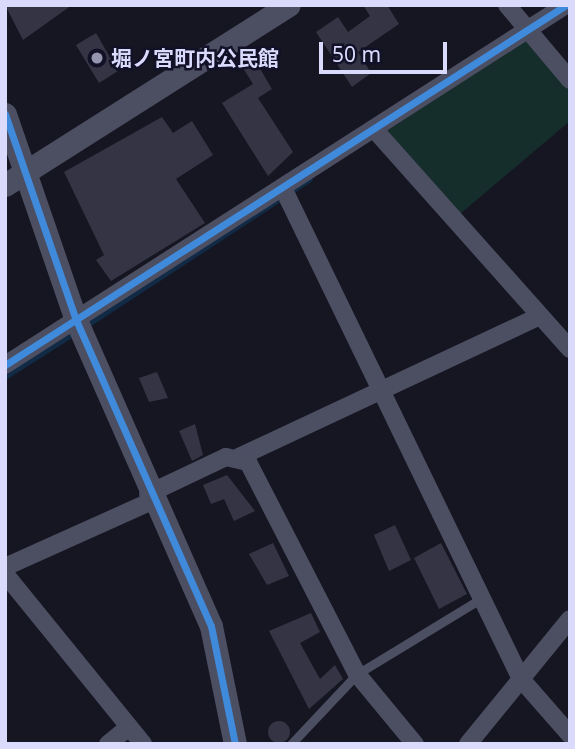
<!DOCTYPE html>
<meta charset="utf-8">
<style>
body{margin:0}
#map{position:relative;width:575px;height:749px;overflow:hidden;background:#161622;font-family:"Noto Sans","Noto Sans JP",sans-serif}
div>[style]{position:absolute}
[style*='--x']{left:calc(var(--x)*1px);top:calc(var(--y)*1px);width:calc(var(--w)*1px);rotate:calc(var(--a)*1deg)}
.green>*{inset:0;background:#152d2b}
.stream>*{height:5px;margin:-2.5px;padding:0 2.5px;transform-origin:2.5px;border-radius:2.5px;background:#112a45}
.building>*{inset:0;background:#343444}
.round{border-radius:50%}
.service>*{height:9px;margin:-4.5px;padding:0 4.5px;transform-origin:4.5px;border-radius:4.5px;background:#4c4e62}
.minor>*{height:18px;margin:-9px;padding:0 9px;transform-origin:9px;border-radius:9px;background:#4c4e62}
.tertiary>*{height:23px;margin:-11.5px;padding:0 11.5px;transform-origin:11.5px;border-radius:11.5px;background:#4c4e62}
.cycleway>*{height:7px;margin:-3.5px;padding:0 3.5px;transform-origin:3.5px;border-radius:3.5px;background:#408adc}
.dots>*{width:19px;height:19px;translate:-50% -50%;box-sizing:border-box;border:4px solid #121127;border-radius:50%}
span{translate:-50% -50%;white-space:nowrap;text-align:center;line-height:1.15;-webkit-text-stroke:5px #121127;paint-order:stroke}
.poi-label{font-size:21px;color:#dadafd;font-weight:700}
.left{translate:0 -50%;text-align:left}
.frame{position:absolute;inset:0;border:7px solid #dadafd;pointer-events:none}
.scale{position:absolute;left:319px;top:42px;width:128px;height:32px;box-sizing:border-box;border:4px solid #dadafd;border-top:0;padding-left:9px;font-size:21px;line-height:24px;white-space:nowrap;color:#dadafd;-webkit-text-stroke:5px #121127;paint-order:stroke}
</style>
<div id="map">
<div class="green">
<i style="clip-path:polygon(528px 30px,570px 80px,570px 121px,454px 219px,374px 129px)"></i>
</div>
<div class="stream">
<i style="--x:84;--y:327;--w:270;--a:-33.2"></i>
<i style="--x:5;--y:377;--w:84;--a:-32.4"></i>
</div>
<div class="building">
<i style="clip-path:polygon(5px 5px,72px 5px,23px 40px)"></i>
<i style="clip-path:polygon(363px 5px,387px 5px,399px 24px,358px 52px,371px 73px,352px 87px,316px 32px,338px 17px,348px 32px,370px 16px)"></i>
<i style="clip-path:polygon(96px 33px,118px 71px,99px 83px,76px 45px)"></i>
<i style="clip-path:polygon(255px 60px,272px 89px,258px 98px,293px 152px,268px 176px,222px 103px,253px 84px,243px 68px)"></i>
<i style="clip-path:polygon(162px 117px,173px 133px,192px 121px,213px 155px,176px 179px,205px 223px,111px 281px,96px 260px,104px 255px,64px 172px)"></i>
<i style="clip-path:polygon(157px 372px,168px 398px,149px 402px,139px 378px)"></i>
<i style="clip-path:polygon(195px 424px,203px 455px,192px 461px,179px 431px)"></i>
<i style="clip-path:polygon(227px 475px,255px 511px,234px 521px,224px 499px,211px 504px,203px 485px)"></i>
<i style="clip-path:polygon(395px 525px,411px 560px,389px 571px,374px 535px)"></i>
<i style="clip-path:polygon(273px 543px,289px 576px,267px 585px,249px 554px)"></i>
<i style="clip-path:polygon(441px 543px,467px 594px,439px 609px,414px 558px)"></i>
<i style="clip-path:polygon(311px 613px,320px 632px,300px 643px,320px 679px,335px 665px,343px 679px,309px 709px,269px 631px)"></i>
<i class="round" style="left:268px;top:721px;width:22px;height:22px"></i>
</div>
<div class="service">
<i style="--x:291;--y:744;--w:96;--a:-46.7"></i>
<i style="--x:357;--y:674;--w:146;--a:-31.3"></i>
</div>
<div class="minor">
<i style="--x:507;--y:5;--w:98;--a:50"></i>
<i style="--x:374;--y:129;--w:295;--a:48.3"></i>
<i style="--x:283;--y:188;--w:546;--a:64.14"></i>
<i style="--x:521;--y:679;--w:74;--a:48.8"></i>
<i style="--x:5;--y:365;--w:667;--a:-32.69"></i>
<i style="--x:239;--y:457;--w:332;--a:-25.1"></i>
<i style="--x:148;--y:494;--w:86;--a:-25.4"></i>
<i style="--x:226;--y:457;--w:23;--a:13"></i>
<i style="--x:248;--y:462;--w:238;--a:62.8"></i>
<i style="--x:357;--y:674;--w:91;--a:50.4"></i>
<i style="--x:5;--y:567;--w:161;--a:-24.2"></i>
<i style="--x:5;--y:574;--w:219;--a:50.9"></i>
<i style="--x:108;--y:744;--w:27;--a:-39"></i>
<i style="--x:468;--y:744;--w:161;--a:-50.8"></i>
</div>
<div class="tertiary">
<i style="--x:5;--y:114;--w:218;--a:71"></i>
<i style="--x:76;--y:320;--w:334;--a:66.2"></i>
<i style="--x:211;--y:626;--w:120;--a:78.5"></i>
<i style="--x:5;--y:185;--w:336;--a:-32.4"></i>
</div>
<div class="cycleway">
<i style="--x:5;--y:114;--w:218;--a:71"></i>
<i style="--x:76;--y:320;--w:334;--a:66.2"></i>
<i style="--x:211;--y:626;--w:120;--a:78.5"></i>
<i style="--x:5;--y:365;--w:667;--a:-32.69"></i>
</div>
<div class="dots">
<i style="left:97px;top:58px;background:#9595b0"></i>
</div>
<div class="poi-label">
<span class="left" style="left:111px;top:58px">堀ノ宮町内公民館</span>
</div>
<div class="frame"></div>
<div class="scale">50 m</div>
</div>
